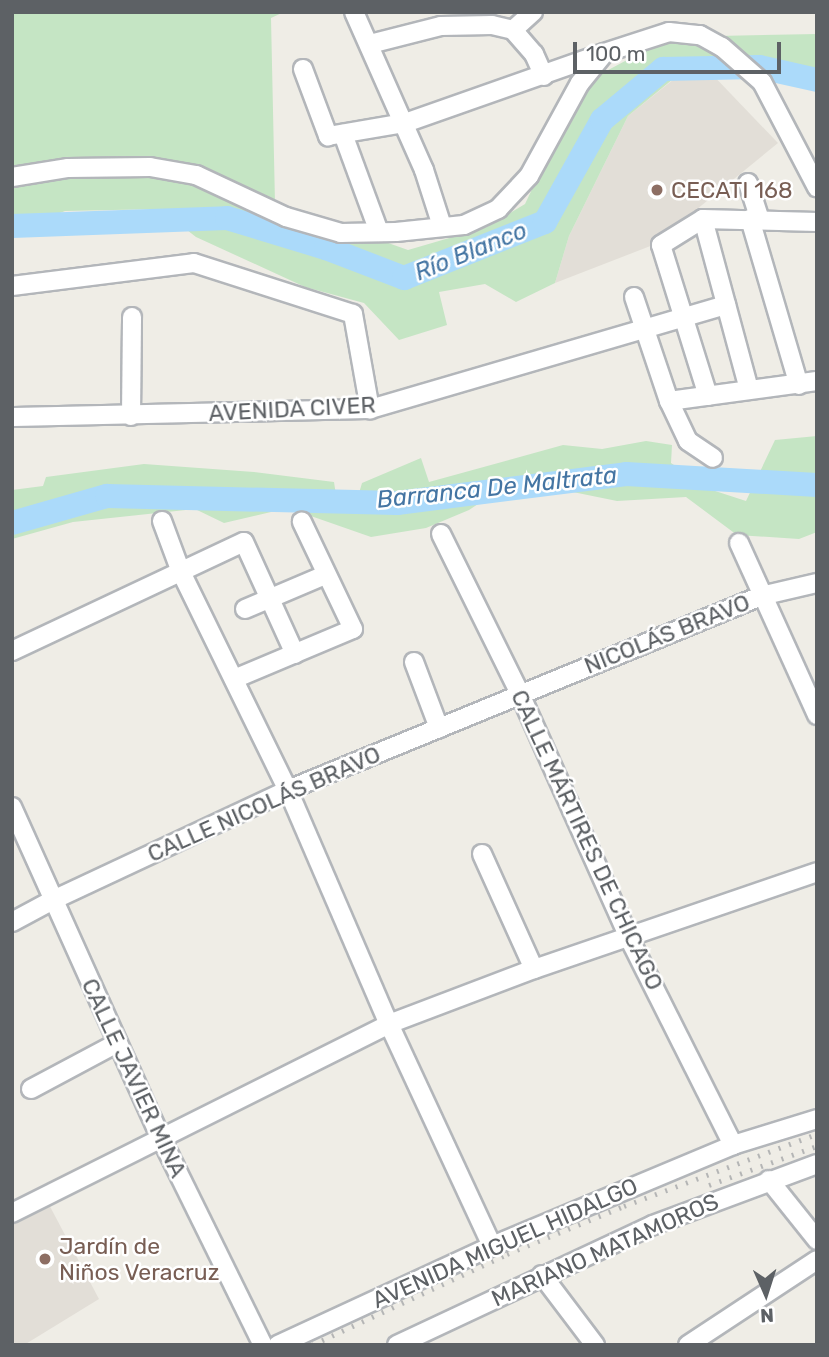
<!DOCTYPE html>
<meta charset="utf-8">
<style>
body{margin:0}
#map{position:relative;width:829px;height:1357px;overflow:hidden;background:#efede6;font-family:Rubik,sans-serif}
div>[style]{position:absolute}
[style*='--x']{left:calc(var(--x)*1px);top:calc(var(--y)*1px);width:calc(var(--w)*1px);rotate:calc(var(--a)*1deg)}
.education>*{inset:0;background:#e2ded7}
.green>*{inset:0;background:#c5e5c4}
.river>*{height:24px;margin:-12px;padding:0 12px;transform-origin:12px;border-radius:12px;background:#abdafa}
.roads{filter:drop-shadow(2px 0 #b3b6ba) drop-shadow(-2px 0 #b3b6ba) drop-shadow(0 2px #b3b6ba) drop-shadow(0 -2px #b3b6ba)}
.minor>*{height:18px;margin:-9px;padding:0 9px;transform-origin:9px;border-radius:9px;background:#fff}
.rail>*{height:4.5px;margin-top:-2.25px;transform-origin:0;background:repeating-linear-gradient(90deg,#b4b5b5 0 2px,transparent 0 11px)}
.dots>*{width:19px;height:19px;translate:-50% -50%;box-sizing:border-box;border:4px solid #fff;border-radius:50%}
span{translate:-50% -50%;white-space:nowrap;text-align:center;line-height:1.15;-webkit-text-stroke:5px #fff;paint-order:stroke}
.education-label{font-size:23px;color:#785e54}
.left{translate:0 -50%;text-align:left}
.street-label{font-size:23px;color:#5d6165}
.water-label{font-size:24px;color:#4475a3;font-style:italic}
.frame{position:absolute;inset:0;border:14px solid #5d6165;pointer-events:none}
.north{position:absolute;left:731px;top:1259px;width:70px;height:70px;-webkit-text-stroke:5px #fff;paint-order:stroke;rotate:177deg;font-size:19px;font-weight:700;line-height:28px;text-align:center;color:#5d6165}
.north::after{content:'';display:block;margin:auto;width:24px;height:32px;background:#5d6165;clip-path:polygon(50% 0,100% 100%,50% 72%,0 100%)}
.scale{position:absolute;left:573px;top:42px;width:208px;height:32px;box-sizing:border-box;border:4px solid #5d6165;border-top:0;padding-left:9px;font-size:21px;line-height:24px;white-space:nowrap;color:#5d6165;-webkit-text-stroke:5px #fff;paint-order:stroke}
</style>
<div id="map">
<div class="education">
<i style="clip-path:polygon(708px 70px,778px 143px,653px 245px,555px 283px,569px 236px,628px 116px,679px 75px)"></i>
<i style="clip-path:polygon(46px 1199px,99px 1299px,24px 1345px,12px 1345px,12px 1218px)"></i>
</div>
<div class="green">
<i style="clip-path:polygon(12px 12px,284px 12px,271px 18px,275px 203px,408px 250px,487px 227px,525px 204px,582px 84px,670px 37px,817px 34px,817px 93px,813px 89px,730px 66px,678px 75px,628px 116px,569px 236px,555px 283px,516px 302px,485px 284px,439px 292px,447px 325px,399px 340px,364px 303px,305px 287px,196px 237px,160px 209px,65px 211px,12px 232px)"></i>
<i style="clip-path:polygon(817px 436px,817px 532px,799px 539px,737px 535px,686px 497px,617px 501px,514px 480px,469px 510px,426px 528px,371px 537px,288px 508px,224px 523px,195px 509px,73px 522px,12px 539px,12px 490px,43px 486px,46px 477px,144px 464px,254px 472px,334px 482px,336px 495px,357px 500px,362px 483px,421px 458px,429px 482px,563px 445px,602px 449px,646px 441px,672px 445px,671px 463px,709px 489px,746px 501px,775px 440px)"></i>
</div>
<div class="river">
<i style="--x:12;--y:226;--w:215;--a:-2.1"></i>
<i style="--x:227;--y:218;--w:103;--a:16.9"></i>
<i style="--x:326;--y:248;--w:84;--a:21"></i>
<i style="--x:404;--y:278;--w:152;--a:-21.7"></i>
<i style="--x:545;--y:222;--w:117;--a:-60.8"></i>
<i style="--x:602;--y:120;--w:80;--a:-39.9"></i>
<i style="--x:663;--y:69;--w:96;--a:-1.2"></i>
<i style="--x:759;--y:67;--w:59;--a:12.6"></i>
<i style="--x:12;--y:523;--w:99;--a:-15.9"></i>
<i style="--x:107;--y:496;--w:290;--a:1.4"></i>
<i style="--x:397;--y:503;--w:231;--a:-7.2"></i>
<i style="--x:626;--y:474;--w:191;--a:3.3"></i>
</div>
<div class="roads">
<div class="minor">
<i style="--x:354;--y:12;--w:173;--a:66.1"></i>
<i style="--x:424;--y:170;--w:59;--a:72.2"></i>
<i style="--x:513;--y:30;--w:32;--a:49"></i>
<i style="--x:534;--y:54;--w:24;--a:66"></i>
<i style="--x:513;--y:30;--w:27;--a:-42"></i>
<i style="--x:370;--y:44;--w:73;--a:-14.2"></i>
<i style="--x:441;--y:26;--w:51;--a:-1.1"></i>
<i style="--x:492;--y:25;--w:22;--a:13"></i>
<i style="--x:303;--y:69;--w:72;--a:69.5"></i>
<i style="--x:328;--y:136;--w:78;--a:-9.6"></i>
<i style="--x:405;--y:123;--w:211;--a:-19.4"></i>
<i style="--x:343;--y:134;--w:104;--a:69.8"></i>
<i style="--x:12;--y:177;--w:57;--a:-9.1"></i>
<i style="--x:68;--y:168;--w:82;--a:-0.7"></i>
<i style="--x:150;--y:167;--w:47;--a:9.9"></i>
<i style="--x:196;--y:175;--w:99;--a:25"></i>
<i style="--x:286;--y:217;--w:57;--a:16.2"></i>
<i style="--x:341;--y:233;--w:55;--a:-1"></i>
<i style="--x:396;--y:232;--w:68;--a:-5.9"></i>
<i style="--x:464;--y:225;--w:38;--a:-25"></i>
<i style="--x:498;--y:209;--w:45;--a:-46.8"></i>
<i style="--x:529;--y:176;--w:106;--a:-61.3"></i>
<i style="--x:580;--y:83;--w:38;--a:-51"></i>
<i style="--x:604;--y:53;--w:68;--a:-17.9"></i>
<i style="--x:669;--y:32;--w:31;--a:6"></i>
<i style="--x:700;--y:35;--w:25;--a:29"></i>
<i style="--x:722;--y:47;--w:53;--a:41.2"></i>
<i style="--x:762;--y:82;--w:119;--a:62.4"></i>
<i style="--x:748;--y:183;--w:39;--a:72"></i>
<i style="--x:703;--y:219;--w:176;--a:74.9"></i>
<i style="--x:750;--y:219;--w:173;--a:73.6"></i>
<i style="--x:12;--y:286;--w:183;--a:-7.2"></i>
<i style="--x:194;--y:263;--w:167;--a:17.8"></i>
<i style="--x:353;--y:314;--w:97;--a:79.9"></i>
<i style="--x:634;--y:297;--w:110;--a:71.4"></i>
<i style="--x:669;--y:401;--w:44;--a:64.6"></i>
<i style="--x:688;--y:441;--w:30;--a:34"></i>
<i style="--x:708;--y:396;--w:158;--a:-107.3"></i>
<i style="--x:661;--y:245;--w:49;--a:-31.8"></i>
<i style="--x:703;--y:219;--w:114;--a:1.5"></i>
<i style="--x:669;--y:401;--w:149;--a:-7.7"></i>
<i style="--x:131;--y:416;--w:99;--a:-89.4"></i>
<i style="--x:12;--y:417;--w:358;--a:-1.3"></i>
<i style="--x:370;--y:409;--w:371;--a:-16.3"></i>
<i style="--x:162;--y:521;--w:54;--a:69.6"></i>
<i style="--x:181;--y:572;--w:243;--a:63.9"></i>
<i style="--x:288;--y:790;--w:255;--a:66.7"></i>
<i style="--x:389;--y:1024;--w:245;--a:65.1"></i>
<i style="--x:441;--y:534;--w:178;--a:63.7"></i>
<i style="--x:520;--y:694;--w:265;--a:65.9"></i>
<i style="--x:628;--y:936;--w:234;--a:63.3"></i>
<i style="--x:739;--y:543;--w:189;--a:65.6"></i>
<i style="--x:245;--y:609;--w:87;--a:-23"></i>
<i style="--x:12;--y:651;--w:256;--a:-25.2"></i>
<i style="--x:244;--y:542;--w:123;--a:65.5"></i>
<i style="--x:414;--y:662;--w:71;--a:69.3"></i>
<i style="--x:234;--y:679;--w:129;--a:-22.8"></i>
<i style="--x:353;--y:629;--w:119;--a:-115.5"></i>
<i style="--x:12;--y:807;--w:361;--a:65.8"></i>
<i style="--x:160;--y:1136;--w:233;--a:63.8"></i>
<i style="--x:482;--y:854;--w:126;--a:65.7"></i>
<i style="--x:12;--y:922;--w:47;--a:-28.2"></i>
<i style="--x:53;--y:900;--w:259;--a:-25.1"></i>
<i style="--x:288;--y:790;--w:511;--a:-22.3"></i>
<i style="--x:761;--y:596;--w:57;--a:-13.1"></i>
<i style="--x:31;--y:1089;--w:98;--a:-28.1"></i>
<i style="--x:769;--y:1180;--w:77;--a:51.3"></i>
<i style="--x:12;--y:1213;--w:422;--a:-26.6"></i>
<i style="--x:389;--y:1024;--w:155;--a:-20.8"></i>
<i style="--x:534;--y:969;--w:299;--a:-18.9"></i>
<i style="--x:542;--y:1275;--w:88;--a:52.9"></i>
<i style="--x:278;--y:1345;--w:236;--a:-24.8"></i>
<i style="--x:492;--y:1246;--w:261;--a:-22.7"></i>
<i style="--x:733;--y:1145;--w:88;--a:-17.2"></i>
<i style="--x:397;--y:1345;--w:283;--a:-25.1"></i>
<i style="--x:653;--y:1225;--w:175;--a:-20.4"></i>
<i style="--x:688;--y:1345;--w:154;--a:-33.4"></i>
</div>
</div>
<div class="rail">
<i style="--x:709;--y:1185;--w:115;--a:-19.9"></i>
<i style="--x:312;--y:1345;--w:215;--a:-25"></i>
<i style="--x:507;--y:1254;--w:126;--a:-22.3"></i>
<i style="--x:624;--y:1206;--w:206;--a:-20.5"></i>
</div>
<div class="dots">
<i style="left:657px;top:190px;background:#8d6e63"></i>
<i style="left:45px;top:1259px;background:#8d6e63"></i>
</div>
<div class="education-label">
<span class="left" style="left:671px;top:190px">CECATI 168</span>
<span class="left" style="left:59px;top:1259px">Jardín de<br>Niños Veracruz</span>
</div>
<div class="street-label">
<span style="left:292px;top:409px;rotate:-3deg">AVENIDA CIVER</span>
<span style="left:667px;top:634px;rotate:-22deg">NICOLÁS BRAVO</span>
<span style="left:264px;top:804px;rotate:-24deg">CALLE NICOLÁS BRAVO</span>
<span style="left:587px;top:840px;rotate:65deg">CALLE MÁRTIRES DE CHICAGO</span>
<span style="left:134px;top:1078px;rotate:65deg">CALLE JAVIER MINA</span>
<span style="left:505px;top:1243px;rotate:-24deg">AVENIDA MIGUEL HIDALGO</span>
<span style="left:605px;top:1250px;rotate:-24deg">MARIANO MATAMOROS</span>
</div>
<div class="water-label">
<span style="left:471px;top:252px;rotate:-22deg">Río Blanco</span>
<span style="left:497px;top:488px;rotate:-6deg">Barranca De Maltrata</span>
</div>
<div class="frame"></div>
<div class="north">N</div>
<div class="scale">100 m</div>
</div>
